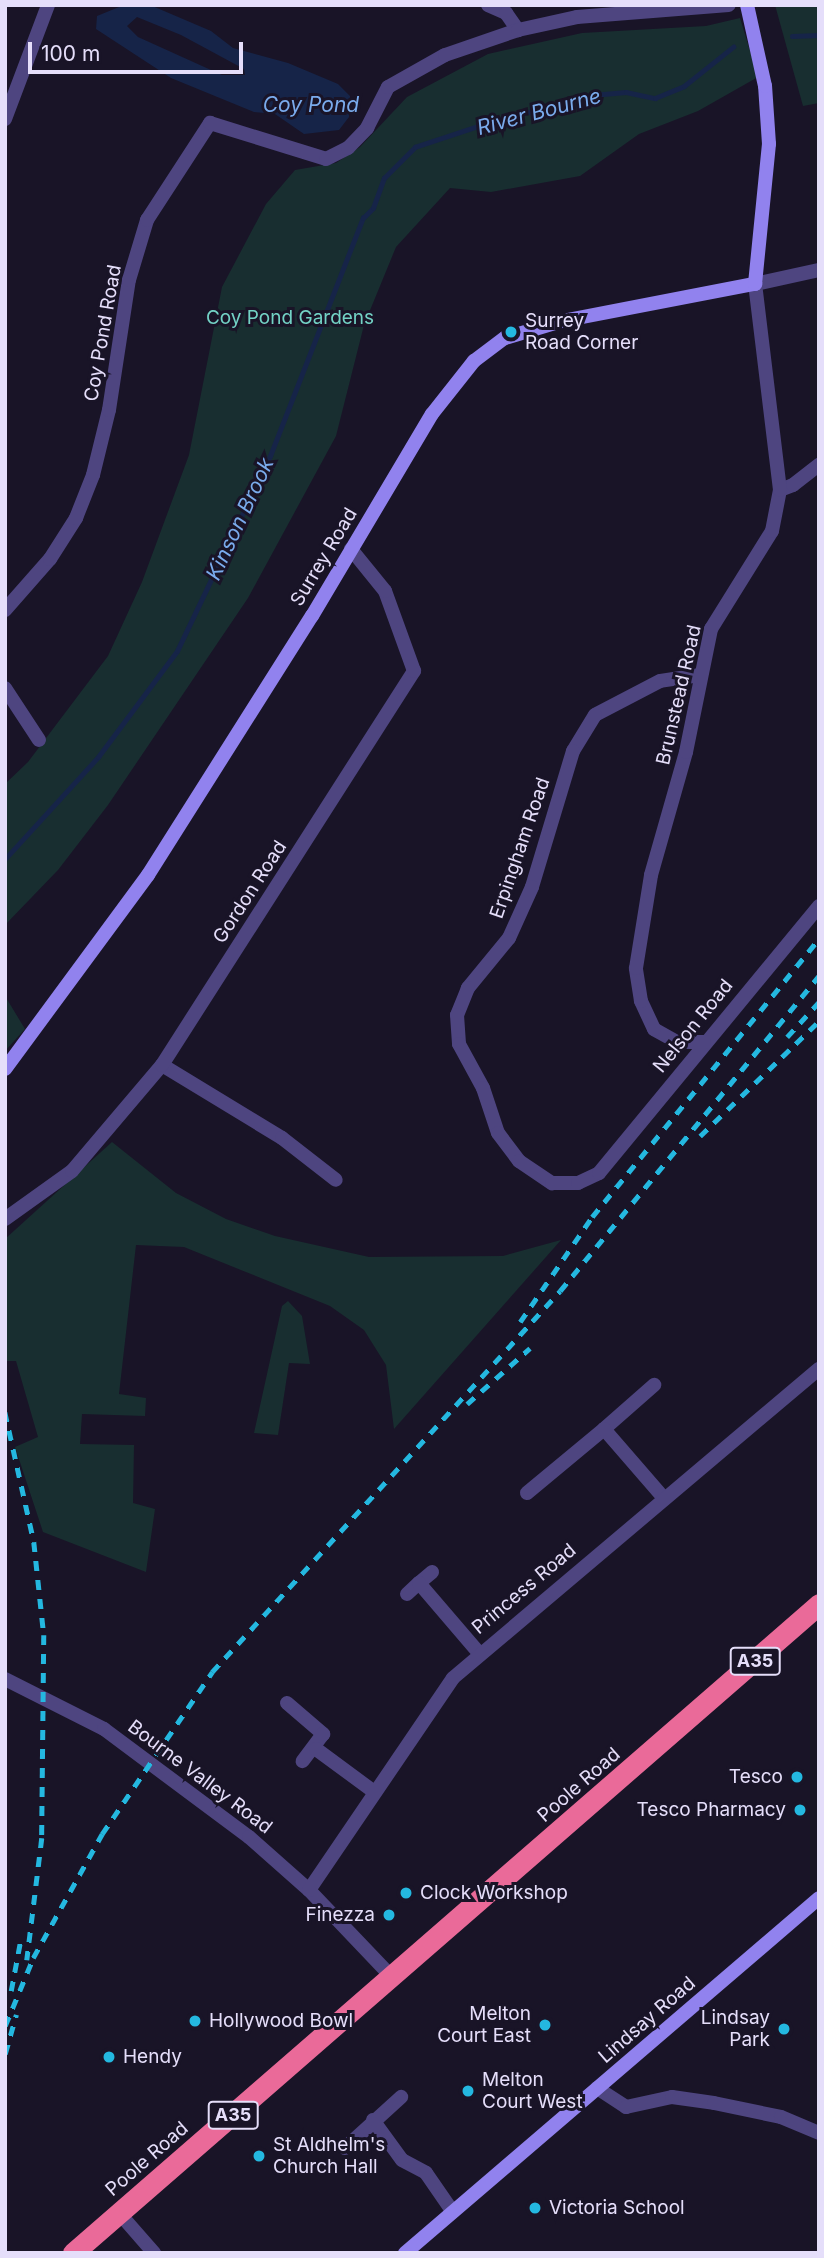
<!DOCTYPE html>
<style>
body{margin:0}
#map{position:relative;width:824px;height:2258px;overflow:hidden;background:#191427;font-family:Inter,sans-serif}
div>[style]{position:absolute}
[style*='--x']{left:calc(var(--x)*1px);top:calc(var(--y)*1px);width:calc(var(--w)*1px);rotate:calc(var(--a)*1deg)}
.green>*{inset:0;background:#182e30}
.water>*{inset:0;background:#162448}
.stream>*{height:4.5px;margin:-2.25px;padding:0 2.25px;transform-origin:2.25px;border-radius:2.25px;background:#162448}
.street>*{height:14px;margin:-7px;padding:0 7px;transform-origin:7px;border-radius:7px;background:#4e4580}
.secondary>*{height:14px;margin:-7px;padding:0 7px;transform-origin:7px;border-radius:7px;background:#9182ee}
.highway>*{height:21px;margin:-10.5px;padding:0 10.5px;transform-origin:10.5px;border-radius:10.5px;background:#ea6a99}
.rail>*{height:4.5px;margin-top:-2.25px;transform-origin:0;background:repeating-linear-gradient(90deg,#24b8e0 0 10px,transparent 0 19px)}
.dots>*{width:19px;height:19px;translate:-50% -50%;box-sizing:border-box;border:4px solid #191427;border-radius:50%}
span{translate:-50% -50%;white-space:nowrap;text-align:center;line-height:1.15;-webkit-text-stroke:6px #191427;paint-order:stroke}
.shield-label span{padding:2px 5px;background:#191427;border:2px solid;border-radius:5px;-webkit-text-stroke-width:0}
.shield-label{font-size:18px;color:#e5defa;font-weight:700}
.park-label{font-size:19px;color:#73d2c5}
.poi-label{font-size:19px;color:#e5defa}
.left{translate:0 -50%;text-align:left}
.right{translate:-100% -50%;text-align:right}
.street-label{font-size:19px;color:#e5defa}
.water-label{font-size:21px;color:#7aabec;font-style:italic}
.frame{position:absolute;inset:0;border:7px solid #e5defa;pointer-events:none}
.scale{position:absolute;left:28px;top:42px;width:215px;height:32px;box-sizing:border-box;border:4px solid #e5defa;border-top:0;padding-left:9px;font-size:21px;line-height:24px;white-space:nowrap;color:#e5defa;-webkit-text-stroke:5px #191427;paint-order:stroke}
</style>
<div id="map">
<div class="green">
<i style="clip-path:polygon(775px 5px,819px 5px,819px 103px,803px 106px)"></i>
<i style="clip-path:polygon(740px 18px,758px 77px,698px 111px,639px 134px,580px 176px,491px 192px,450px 188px,396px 247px,364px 325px,336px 436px,248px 598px,108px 805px,58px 870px,5px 925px,5px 784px,28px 762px,108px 656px,142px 582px,189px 455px,222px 287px,266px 204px,295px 170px,336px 163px,360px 147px,407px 97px,488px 54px,582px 33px,706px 26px)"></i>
<i style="clip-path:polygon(5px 996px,25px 1029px,5px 1051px)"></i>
<i style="clip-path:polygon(112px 1142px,176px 1193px,226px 1219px,275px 1236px,369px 1257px,503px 1256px,561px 1240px,394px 1429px,386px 1365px,364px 1330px,330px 1306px,184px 1247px,136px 1245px,119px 1394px,146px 1398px,145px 1416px,82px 1414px,80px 1444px,134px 1445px,133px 1503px,155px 1509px,146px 1572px,43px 1532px,15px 1447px,38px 1437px,16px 1361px,5px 1361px,5px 1239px)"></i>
<i style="clip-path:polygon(288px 1301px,302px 1316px,310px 1364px,289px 1363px,278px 1435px,254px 1433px,282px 1306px)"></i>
</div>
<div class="water">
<i style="clip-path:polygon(evenodd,124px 5px,150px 5px,211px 31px,233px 48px,288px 63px,338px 84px,350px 96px,349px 117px,339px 130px,304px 134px,275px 114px,254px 112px,171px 78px,96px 29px,97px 16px,124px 5px,137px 17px,181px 35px,244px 69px,245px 75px,222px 75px,138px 37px,127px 26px,137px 17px)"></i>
</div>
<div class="stream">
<i style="--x:792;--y:36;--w:27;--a:-2"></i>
<i style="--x:5;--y:859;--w:138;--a:-47.6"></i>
<i style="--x:98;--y:757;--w:132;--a:-53.3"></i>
<i style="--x:177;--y:651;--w:216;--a:-64.5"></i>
<i style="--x:270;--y:456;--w:256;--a:-68.7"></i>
<i style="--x:363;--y:218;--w:14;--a:-45"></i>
<i style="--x:373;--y:208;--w:32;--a:-70"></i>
<i style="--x:384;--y:178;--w:44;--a:-45"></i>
<i style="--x:415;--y:147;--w:76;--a:-18.4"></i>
<i style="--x:487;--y:123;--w:109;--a:-14.9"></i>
<i style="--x:592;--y:95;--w:34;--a:-5"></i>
<i style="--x:626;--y:92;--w:30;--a:12"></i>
<i style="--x:655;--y:98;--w:31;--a:-22"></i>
<i style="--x:684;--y:86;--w:63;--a:-38.5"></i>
</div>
<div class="street">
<i style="--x:488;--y:5;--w:20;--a:24"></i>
<i style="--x:506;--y:13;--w:21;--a:55"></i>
<i style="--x:5;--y:119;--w:122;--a:-69.3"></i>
<i style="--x:780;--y:490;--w:14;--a:-21"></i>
<i style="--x:793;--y:485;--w:33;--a:-38"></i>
<i style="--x:5;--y:610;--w:68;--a:-48.6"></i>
<i style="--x:50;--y:559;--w:49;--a:-57.6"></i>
<i style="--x:76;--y:518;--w:46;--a:-68.4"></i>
<i style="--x:93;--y:475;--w:67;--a:-76.2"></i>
<i style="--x:109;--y:410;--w:132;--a:-81.3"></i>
<i style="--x:129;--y:280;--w:63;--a:-73.3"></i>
<i style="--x:147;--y:220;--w:116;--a:-57"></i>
<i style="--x:210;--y:123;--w:121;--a:17.2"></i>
<i style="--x:326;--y:159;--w:25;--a:-27"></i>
<i style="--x:348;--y:148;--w:28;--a:-46"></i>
<i style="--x:367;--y:128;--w:46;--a:-62.9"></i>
<i style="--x:388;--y:87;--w:65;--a:-29.3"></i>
<i style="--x:445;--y:55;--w:77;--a:-18.9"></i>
<i style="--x:518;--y:30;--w:60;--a:-12.4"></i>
<i style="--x:577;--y:17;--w:152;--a:-4.5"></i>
<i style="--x:700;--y:675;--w:40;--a:171.5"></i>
<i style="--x:660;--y:681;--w:73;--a:152.4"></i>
<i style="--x:595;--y:715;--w:42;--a:121.4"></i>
<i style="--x:573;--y:751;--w:142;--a:106.8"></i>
<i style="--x:532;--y:887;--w:56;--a:114.3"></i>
<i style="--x:509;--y:938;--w:65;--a:129.4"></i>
<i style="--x:468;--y:988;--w:29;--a:112"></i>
<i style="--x:457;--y:1015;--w:29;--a:86"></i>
<i style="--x:459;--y:1044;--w:50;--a:61.4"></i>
<i style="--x:483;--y:1088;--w:47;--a:71.6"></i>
<i style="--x:498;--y:1133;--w:35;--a:53"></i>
<i style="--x:519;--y:1161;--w:40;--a:34"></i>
<i style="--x:552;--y:1183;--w:26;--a:0"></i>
<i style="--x:578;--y:1183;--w:23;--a:-25"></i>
<i style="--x:599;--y:1173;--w:346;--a:-50.5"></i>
<i style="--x:5;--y:688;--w:62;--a:56.8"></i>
<i style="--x:704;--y:1042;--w:27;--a:180"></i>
<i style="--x:677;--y:1042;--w:26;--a:-151"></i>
<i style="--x:654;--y:1029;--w:31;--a:-115"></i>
<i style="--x:641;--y:1001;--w:33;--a:-99"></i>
<i style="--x:636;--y:968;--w:94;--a:-80.8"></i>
<i style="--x:651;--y:875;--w:128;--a:-74.1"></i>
<i style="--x:686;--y:752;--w:126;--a:-78.5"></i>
<i style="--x:711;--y:629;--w:115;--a:-58.1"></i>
<i style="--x:772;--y:531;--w:42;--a:-79"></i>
<i style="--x:780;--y:490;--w:208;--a:-96.9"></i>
<i style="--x:755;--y:284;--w:66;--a:-12.3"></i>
<i style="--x:162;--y:1065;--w:140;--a:31.3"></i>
<i style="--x:282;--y:1138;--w:68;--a:37.9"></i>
<i style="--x:5;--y:1219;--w:82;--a:-35.6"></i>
<i style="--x:72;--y:1171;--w:139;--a:-49.7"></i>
<i style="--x:162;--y:1065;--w:468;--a:-57.4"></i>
<i style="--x:414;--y:671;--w:85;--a:-109.9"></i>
<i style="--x:385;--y:591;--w:54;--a:-129"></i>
<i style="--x:604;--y:1429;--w:67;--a:-41.3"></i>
<i style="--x:527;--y:1493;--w:100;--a:-39.7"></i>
<i style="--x:604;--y:1429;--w:90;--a:49.1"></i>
<i style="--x:419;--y:1583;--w:17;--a:-40"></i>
<i style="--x:407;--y:1594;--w:16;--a:-43"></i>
<i style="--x:419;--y:1583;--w:92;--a:49.4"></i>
<i style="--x:5;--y:1679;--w:111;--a:26.8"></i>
<i style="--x:104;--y:1729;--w:181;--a:36.7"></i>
<i style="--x:249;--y:1837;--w:80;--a:41.5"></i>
<i style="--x:309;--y:1890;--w:119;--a:46.4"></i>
<i style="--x:287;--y:1703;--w:48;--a:40.7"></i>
<i style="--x:323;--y:1734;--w:34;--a:127"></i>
<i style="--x:316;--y:1749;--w:71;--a:36.4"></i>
<i style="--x:309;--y:1890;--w:256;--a:-55.8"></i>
<i style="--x:453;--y:1678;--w:479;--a:-40.2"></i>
<i style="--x:597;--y:2088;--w:35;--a:33"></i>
<i style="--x:626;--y:2107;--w:47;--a:-12.3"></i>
<i style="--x:672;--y:2097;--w:42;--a:8.1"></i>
<i style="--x:714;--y:2103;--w:68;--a:11.8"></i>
<i style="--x:781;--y:2117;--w:41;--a:22.8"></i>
<i style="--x:373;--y:2120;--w:49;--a:54.1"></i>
<i style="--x:402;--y:2160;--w:27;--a:28"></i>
<i style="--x:426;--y:2173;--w:47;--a:55.3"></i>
<i style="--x:345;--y:2148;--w:76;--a:-42.3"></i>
<i style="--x:120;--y:2214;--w:52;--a:48.9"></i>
</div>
<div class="secondary">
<i style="--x:5;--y:1069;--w:241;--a:-53.6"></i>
<i style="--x:148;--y:875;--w:307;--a:-57.7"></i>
<i style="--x:312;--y:616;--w:235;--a:-59.3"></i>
<i style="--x:432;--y:414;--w:68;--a:-51.6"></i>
<i style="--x:474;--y:361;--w:39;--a:-37"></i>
<i style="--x:505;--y:338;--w:59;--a:-16.6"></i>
<i style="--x:562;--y:321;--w:197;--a:-10.9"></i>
<i style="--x:755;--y:284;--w:141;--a:-84.3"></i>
<i style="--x:769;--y:144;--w:58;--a:-93.9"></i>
<i style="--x:765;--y:86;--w:83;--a:-102.5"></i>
<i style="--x:405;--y:2253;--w:545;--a:-40.61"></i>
</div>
<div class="highway">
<i style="--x:73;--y:2253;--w:989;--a:-41.02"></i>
</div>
<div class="rail">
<i style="--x:787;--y:1037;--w:47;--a:-47.6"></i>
<i style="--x:700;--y:1136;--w:165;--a:-44"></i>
<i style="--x:520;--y:1322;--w:127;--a:-55.6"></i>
<i style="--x:592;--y:1217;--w:359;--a:-50.8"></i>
<i style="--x:467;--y:1404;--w:84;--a:-41.6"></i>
<i style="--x:5;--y:1412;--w:133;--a:77.4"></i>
<i style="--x:34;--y:1542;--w:94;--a:83.9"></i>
<i style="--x:44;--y:1635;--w:203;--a:90.6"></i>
<i style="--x:42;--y:1838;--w:123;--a:97"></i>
<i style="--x:11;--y:1991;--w:49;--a:-79.4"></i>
<i style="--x:5;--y:2026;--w:74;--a:-67.6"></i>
<i style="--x:33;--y:1958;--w:142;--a:-60.9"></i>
<i style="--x:102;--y:1834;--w:196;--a:-55.8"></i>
<i style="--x:212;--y:1672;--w:516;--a:-47.59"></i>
<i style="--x:560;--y:1291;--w:408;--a:-50.6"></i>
<i style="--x:5;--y:2054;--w:41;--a:-74.2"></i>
</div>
<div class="dots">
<i style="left:511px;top:332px;background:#24b8e0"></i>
<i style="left:797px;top:1777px;background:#24b8e0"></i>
<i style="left:800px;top:1810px;background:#24b8e0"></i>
<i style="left:406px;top:1893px;background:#24b8e0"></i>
<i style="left:389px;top:1915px;background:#24b8e0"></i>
<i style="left:195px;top:2021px;background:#24b8e0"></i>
<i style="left:545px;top:2025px;background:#24b8e0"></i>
<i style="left:784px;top:2029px;background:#24b8e0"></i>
<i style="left:109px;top:2057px;background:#24b8e0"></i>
<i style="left:468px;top:2091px;background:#24b8e0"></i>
<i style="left:259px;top:2156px;background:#24b8e0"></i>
<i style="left:535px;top:2208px;background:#24b8e0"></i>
</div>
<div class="shield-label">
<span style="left:755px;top:1661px">A35</span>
<span style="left:233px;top:2115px">A35</span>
</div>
<div class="park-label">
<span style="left:290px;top:318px">Coy Pond Gardens</span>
</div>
<div class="poi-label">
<span class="left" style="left:525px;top:332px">Surrey<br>Road Corner</span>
<span class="right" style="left:783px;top:1777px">Tesco</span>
<span class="right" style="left:786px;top:1810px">Tesco Pharmacy</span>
<span class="left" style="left:420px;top:1893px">Clock Workshop</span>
<span class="right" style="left:375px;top:1915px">Finezza</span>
<span class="right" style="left:531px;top:2025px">Melton<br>Court East</span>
<span class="right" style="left:770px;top:2029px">Lindsay<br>Park</span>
<span class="left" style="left:209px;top:2021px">Hollywood Bowl</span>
<span class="left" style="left:123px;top:2057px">Hendy</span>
<span class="left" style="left:482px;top:2091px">Melton<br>Court West</span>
<span class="left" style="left:273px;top:2156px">St Aldhelm's<br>Church Hall</span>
<span class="left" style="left:549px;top:2208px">Victoria School</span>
</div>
<div class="street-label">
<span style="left:103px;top:333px;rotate:-80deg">Coy Pond Road</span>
<span style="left:324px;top:557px;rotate:-59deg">Surrey Road</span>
<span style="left:679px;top:695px;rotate:-77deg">Brunstead Road</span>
<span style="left:520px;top:848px;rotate:-71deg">Erpingham Road</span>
<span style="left:250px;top:892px;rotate:-57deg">Gordon Road</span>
<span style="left:693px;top:1026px;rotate:-51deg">Nelson Road</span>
<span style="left:524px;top:1589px;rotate:-40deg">Princess Road</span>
<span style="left:200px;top:1777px;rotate:37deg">Bourne Valley Road</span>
<span style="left:579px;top:1785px;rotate:-41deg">Poole Road</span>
<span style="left:647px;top:2020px;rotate:-41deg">Lindsay Road</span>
<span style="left:147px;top:2159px;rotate:-41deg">Poole Road</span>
</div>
<div class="water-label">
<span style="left:311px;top:105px">Coy Pond</span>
<span style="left:539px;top:112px;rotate:-15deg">River Bourne</span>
<span style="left:240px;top:519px;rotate:-65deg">Kinson Brook</span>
</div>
<div class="frame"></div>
<div class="scale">100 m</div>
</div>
